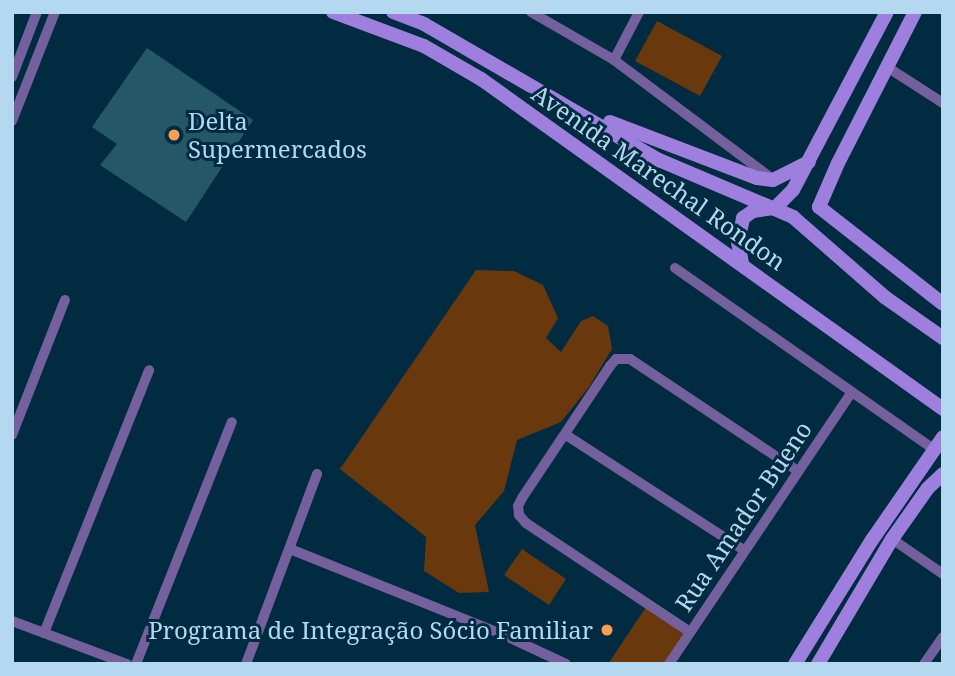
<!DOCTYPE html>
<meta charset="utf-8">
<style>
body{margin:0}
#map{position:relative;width:955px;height:676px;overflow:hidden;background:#012b41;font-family:"Noto Serif",serif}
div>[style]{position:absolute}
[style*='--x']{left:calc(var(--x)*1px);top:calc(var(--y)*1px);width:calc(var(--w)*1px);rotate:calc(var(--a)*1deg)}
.green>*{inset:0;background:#69390d}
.building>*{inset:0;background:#255866}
.street>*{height:10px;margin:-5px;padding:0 5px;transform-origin:5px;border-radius:5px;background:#73609c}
.secondary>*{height:14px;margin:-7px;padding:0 7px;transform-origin:7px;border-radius:7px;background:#9e7fde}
.dots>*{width:19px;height:19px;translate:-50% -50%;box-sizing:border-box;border:4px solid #012b41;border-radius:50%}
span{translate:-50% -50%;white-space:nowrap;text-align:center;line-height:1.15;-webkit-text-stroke:6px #012b41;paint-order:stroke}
.poi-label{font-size:24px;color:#b4d8ef}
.left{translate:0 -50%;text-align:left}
.right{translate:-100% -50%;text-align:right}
.street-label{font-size:24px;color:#b4d8ef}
.frame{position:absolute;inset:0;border:14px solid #b4d8ef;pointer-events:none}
</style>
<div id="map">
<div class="green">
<i style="clip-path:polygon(657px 21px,722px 56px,700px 96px,635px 61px)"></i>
<i style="clip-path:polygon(476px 270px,514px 271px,543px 285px,558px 318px,546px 338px,561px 352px,581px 321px,593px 316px,608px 326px,612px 349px,589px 387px,561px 422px,517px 440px,504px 491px,475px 525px,489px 592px,459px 593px,424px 571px,426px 537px,340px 469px)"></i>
<i style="clip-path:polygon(522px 549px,566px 579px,549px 605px,504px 575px)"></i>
<i style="clip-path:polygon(648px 604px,690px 632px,669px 664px,608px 664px)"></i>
</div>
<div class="building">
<i style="clip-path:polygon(147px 48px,253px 120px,186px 222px,100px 165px,117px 144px,92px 127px)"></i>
</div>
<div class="street">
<i style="--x:531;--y:12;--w:96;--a:30"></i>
<i style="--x:614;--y:60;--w:196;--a:36.9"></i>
<i style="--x:614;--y:60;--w:54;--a:-62.5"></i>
<i style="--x:887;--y:67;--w:67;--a:32.7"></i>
<i style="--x:12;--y:77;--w:70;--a:-69"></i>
<i style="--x:12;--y:121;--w:117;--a:-68.5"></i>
<i style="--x:675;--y:268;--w:317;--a:35"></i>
<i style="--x:12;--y:435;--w:145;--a:-68.6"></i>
<i style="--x:566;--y:435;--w:212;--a:32.9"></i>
<i style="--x:892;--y:539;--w:62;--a:34.5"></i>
<i style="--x:290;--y:549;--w:233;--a:21.9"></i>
<i style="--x:506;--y:636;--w:66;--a:25"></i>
<i style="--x:12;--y:621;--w:123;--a:20.5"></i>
<i style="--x:690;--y:632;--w:197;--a:-146.4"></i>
<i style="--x:526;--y:523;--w:11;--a:-131"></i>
<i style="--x:519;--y:515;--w:9;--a:-96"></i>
<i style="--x:518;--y:506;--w:9;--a:-63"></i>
<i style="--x:522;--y:498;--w:159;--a:-56.3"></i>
<i style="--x:610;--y:366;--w:9;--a:-49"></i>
<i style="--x:616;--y:359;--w:14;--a:0"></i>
<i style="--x:630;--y:359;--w:202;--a:33.7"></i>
<i style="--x:44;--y:633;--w:283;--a:-68.2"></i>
<i style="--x:136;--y:664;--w:260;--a:-68.4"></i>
<i style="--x:246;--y:664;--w:203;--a:-69.5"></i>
<i style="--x:669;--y:664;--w:326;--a:-56.1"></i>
<i style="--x:924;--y:664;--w:33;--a:-55"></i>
</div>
<div class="secondary">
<i style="--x:333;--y:12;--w:97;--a:20.5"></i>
<i style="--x:424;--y:46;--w:66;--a:30.1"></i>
<i style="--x:481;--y:79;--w:568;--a:35.54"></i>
<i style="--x:393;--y:12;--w:33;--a:21"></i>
<i style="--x:424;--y:24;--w:272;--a:30.1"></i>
<i style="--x:659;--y:160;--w:146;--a:23"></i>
<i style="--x:793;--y:217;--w:123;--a:41.1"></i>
<i style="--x:886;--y:298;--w:70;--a:35.1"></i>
<i style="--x:915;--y:12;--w:169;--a:117"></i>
<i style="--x:838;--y:163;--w:48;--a:113.4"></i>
<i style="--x:819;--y:207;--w:157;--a:38"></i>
<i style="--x:610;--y:122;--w:157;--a:20.9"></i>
<i style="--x:757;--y:178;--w:16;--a:7"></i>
<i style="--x:773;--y:180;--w:40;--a:-26.6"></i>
<i style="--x:742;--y:263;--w:21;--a:-101"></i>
<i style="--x:738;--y:242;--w:25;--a:-78"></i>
<i style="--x:743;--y:218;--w:12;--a:-35"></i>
<i style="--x:753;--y:211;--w:22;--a:-8"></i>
<i style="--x:775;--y:208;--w:25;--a:-45"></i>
<i style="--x:793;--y:190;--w:201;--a:-62.2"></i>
<i style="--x:795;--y:664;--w:146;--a:-58.2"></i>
<i style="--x:872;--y:540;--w:125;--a:-55.4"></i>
<i style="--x:818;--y:664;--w:145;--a:-59.4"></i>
<i style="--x:892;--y:539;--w:62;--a:-54.8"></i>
<i style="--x:928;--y:488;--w:21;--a:-43"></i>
</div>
<div class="dots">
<i style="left:174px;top:135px;background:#fc9e52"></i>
<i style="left:607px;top:630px;background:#fc9e52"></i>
</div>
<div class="poi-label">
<span class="left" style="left:188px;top:135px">Delta<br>Supermercados</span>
<span class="right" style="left:593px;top:630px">Programa de Integração Sócio Familiar</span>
</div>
<div class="street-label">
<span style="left:659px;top:177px;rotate:35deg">Avenida Marechal Rondon</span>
<span style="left:743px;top:516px;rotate:-56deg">Rua Amador Bueno</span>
</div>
<div class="frame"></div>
</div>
